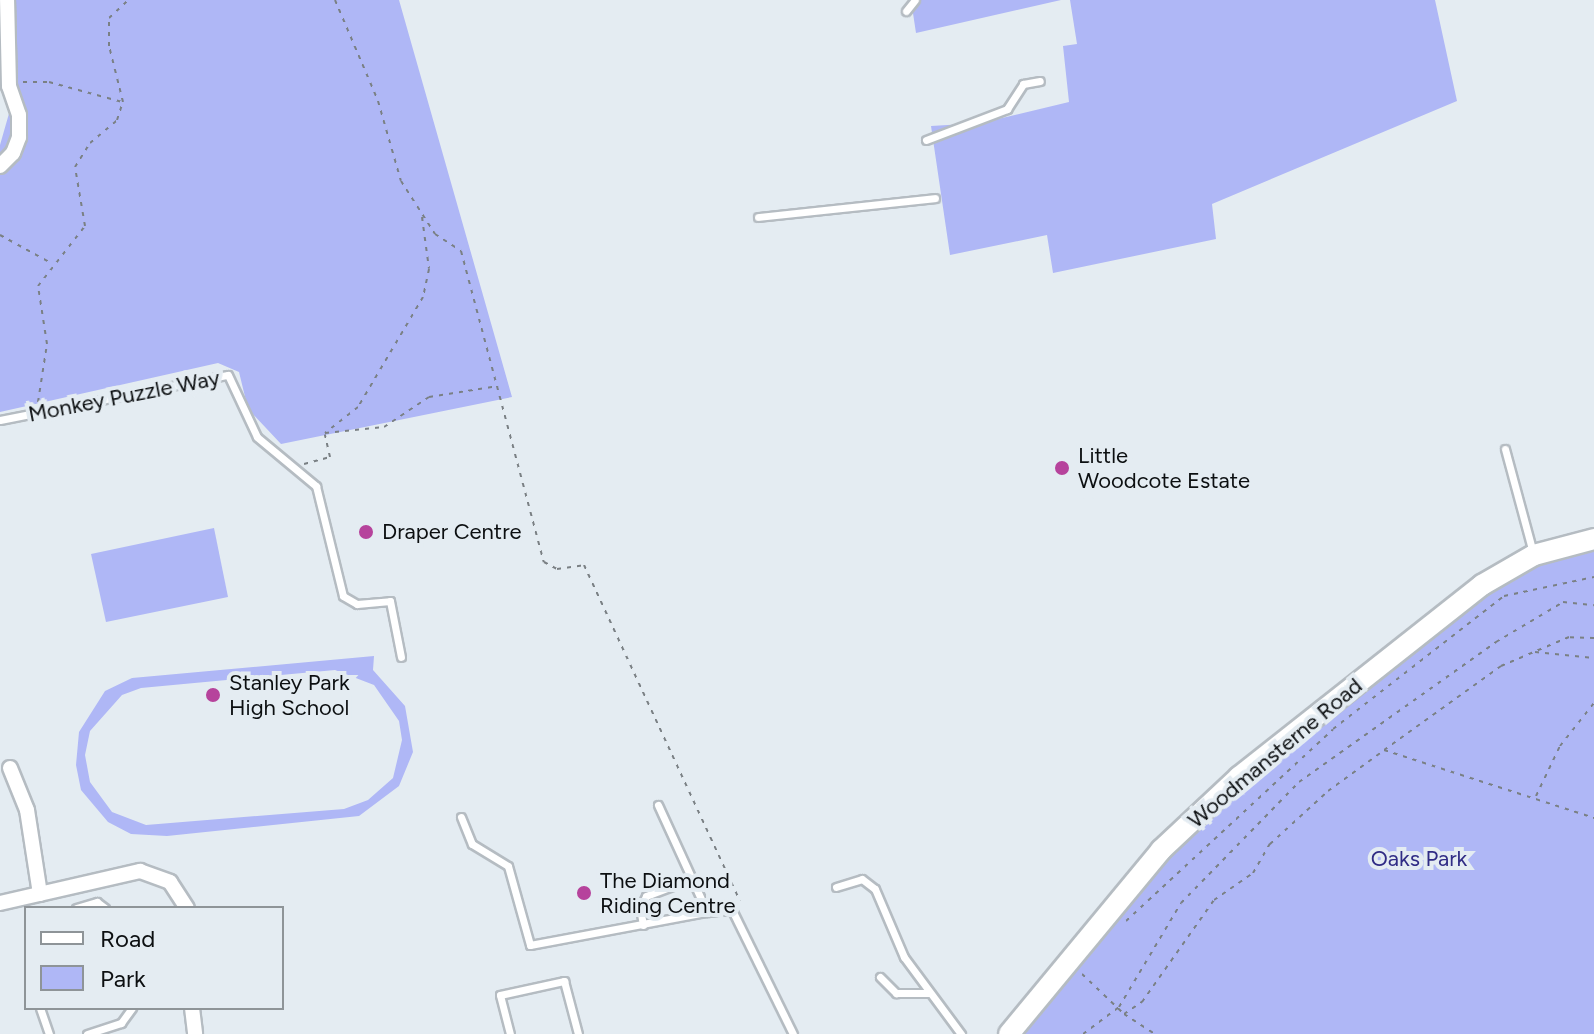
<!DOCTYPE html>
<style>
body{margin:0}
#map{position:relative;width:1594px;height:1034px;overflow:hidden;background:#e4ecf2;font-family:Figtree,sans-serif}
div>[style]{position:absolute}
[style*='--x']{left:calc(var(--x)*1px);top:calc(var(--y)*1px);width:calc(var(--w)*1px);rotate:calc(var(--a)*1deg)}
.green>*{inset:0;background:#afb7f6}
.path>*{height:2px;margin-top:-1px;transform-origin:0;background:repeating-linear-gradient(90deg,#7a8084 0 4px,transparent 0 10px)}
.roads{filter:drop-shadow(2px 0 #b5bcc2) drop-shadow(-2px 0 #b5bcc2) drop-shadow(0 2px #b5bcc2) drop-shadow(0 -2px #b5bcc2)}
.lane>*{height:7px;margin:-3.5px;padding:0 3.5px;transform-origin:3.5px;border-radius:3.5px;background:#fff}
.street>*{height:14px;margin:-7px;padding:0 7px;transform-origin:7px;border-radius:7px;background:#fff}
.secondary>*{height:20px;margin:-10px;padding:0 10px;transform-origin:10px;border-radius:10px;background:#fff}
.dots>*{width:22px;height:22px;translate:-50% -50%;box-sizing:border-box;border:4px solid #e4ecf2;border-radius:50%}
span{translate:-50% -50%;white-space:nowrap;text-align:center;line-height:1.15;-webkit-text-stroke:8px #e4ecf2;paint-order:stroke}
.street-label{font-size:22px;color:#0c0f11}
.poi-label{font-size:22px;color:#0c0f11}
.left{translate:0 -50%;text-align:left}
.park-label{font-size:22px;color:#302c85}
.legend{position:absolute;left:24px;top:906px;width:260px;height:104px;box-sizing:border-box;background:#e4ecf2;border:2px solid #8e9498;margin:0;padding:10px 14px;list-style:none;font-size:24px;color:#0c0f11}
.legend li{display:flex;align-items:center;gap:16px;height:40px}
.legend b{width:40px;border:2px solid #8e9498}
</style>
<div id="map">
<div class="green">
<i style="clip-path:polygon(12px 0,399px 0,512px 397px,281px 444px,248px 409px,239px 372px,218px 363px,0 412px,0 145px,16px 89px)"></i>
<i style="clip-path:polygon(911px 0,1061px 0,916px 33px)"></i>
<i style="clip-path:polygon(1070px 0,1435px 0,1457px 101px,1212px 204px,1216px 239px,1053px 273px,1047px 235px,950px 255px,931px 126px,981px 123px,1069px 102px,1063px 46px,1077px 44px)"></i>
<i style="clip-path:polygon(214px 528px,228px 597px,106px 622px,91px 554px)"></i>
<i style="clip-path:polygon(1594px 539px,1594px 1034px,1016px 1034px,1161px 850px,1482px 585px)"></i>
<i style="clip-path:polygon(evenodd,374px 656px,373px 670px,405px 706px,413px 752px,399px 786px,359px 816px,167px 836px,131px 834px,108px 822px,81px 790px,76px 765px,79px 732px,105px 691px,132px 678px,374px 656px,335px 670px,374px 685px,399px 721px,402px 740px,393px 778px,368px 800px,344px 809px,146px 825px,112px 812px,90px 782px,85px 755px,90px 731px,122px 695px,141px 688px,335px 670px)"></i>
</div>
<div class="path">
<i style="--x:335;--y:0;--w:110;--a:66.9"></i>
<i style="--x:378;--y:101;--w:83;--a:74"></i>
<i style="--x:401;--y:181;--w:63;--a:57.3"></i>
<i style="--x:435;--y:234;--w:31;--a:33"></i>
<i style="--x:461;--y:251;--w:322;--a:75.1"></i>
<i style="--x:544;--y:562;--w:15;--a:28"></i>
<i style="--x:557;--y:569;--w:27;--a:-8"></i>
<i style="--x:584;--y:565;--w:370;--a:65.1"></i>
<i style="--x:23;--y:82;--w:26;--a:0"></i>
<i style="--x:49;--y:82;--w:76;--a:15.3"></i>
<i style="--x:422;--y:217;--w:52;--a:82.3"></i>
<i style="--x:429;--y:269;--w:29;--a:102"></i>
<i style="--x:423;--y:297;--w:128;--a:120.6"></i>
<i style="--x:358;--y:407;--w:42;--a:141.8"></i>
<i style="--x:325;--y:433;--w:59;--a:-5.8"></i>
<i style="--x:384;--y:427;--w:54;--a:-33.7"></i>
<i style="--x:429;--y:397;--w:70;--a:-9.1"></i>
<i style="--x:0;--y:235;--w:58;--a:28.8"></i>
<i style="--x:38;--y:402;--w:59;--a:-81.2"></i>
<i style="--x:47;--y:344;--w:59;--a:-98.8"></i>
<i style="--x:38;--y:286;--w:76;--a:-51.9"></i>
<i style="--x:85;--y:226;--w:60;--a:-99.6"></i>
<i style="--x:75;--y:167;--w:28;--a:-58"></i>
<i style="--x:90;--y:143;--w:35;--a:-40"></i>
<i style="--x:117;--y:120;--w:19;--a:-72"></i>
<i style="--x:123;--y:102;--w:58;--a:-104"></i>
<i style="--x:109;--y:46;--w:28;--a:-90"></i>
<i style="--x:109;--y:18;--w:26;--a:-43"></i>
<i style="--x:304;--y:464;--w:27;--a:-15"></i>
<i style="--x:330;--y:457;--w:23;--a:-103"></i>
<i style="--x:1594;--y:638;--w:25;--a:-178"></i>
<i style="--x:1569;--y:637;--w:74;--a:156.9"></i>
<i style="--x:1501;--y:666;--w:144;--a:144.3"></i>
<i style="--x:1384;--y:750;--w:221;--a:17.9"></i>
<i style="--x:1535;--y:652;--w:59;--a:5.8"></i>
<i style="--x:1536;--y:796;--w:55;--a:-64.4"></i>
<i style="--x:1560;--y:746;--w:55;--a:-51.7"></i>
<i style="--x:1126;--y:921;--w:282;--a:-42.8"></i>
<i style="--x:1333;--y:729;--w:217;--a:-37.9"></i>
<i style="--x:1504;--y:596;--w:92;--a:-11.9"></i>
<i style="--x:1082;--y:974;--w:58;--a:43.6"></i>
<i style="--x:1124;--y:1014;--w:37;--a:33"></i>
<i style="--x:1124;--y:1014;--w:22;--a:-34"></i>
<i style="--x:1142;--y:1002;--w:125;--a:-54.8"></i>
<i style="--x:1214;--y:900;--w:47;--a:-34.7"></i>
<i style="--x:1253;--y:873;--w:34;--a:-60"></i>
<i style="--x:1270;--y:844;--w:79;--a:-42.4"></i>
<i style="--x:1328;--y:791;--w:68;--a:-36"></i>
<i style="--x:1083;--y:1034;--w:45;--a:-36.9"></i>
<i style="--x:1119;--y:1007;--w:121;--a:-59.2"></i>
<i style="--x:1181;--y:903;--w:169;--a:-45.7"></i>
<i style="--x:1299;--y:782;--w:242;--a:-35.4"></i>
<i style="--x:1496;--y:642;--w:78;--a:-30.8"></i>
<i style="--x:1563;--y:602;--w:31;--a:6"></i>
</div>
<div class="roads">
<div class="lane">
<i style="--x:906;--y:11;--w:14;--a:-51"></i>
<i style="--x:926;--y:140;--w:87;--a:-20.9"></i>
<i style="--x:1007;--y:109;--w:30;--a:-57"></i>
<i style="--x:1023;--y:84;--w:17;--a:-10"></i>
<i style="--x:758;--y:217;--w:178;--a:-6.1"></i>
<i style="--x:0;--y:420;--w:232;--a:-11.2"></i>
<i style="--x:228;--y:375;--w:68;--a:64.9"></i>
<i style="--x:257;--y:437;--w:77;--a:39.7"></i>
<i style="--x:316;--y:486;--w:113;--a:76.2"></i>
<i style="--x:343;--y:596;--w:16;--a:30"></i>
<i style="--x:357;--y:604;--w:33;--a:-5"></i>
<i style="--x:390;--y:601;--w:57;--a:78.9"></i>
<i style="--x:1505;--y:449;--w:108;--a:74.9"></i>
<i style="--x:658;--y:805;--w:118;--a:65.4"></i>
<i style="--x:707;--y:912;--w:25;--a:-5"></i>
<i style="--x:732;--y:910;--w:138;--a:63.8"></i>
<i style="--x:461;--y:817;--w:29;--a:68"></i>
<i style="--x:472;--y:844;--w:42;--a:31.4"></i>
<i style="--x:508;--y:866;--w:82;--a:74.4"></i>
<i style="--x:530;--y:945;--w:180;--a:-10.6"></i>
<i style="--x:836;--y:887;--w:27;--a:-17"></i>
<i style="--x:862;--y:879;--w:16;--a:38"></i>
<i style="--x:875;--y:889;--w:74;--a:66.9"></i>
<i style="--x:904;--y:957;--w:96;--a:53.5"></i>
<i style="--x:76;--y:908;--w:22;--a:-16"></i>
<i style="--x:97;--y:902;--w:10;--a:37"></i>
<i style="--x:643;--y:925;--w:17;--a:-100"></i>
<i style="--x:640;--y:908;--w:13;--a:-63"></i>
<i style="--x:646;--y:896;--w:48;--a:-20.7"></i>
<i style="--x:880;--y:977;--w:23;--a:45"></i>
<i style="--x:896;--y:993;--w:33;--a:0"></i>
<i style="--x:40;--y:1008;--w:28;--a:71"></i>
<i style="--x:87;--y:1034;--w:36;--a:-18"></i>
<i style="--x:121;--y:1023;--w:19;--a:-54"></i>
<i style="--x:510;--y:1034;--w:40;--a:-104.4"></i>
<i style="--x:500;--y:995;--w:66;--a:-12.3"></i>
<i style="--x:564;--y:981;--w:55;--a:75.2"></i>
</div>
<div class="street">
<i style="--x:0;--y:166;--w:18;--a:-45"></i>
<i style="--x:13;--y:153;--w:17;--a:-69"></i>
<i style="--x:19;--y:137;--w:22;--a:-90"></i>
<i style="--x:19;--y:115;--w:31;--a:-109"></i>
<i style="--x:9;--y:86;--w:86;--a:-91.3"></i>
<i style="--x:10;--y:768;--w:45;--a:68"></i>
<i style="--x:27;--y:810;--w:85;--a:81.2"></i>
<i style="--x:0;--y:903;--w:144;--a:-12.9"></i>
<i style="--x:140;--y:871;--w:32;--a:20"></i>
<i style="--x:170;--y:882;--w:31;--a:57"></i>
<i style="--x:192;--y:1008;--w:26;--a:83"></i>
</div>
<div class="secondary">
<i style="--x:1009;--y:1034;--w:239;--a:-50.4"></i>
<i style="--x:1161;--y:850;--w:107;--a:-43.1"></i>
<i style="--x:1239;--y:777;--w:310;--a:-38.3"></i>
<i style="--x:1482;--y:585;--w:60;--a:-30"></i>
<i style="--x:1534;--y:555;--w:62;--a:-14.9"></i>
</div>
</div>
<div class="dots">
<i style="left:1062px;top:468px;background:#b6439c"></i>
<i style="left:366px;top:532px;background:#b6439c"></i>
<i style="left:213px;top:695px;background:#b6439c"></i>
<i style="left:584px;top:893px;background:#b6439c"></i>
</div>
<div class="street-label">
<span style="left:124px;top:396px;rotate:-11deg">Monkey Puzzle Way</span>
<span style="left:1275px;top:753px;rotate:-40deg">Woodmansterne Road</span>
</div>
<div class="poi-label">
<span class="left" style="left:1078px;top:468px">Little<br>Woodcote Estate</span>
<span class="left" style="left:382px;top:532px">Draper Centre</span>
<span class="left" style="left:229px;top:695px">Stanley Park<br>High School</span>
<span class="left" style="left:600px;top:893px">The Diamond<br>Riding Centre</span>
</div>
<div class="park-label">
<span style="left:1419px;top:859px">Oaks Park</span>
</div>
<ul class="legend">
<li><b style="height:10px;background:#fff"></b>Road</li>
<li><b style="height:22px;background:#afb7f6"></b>Park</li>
</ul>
</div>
